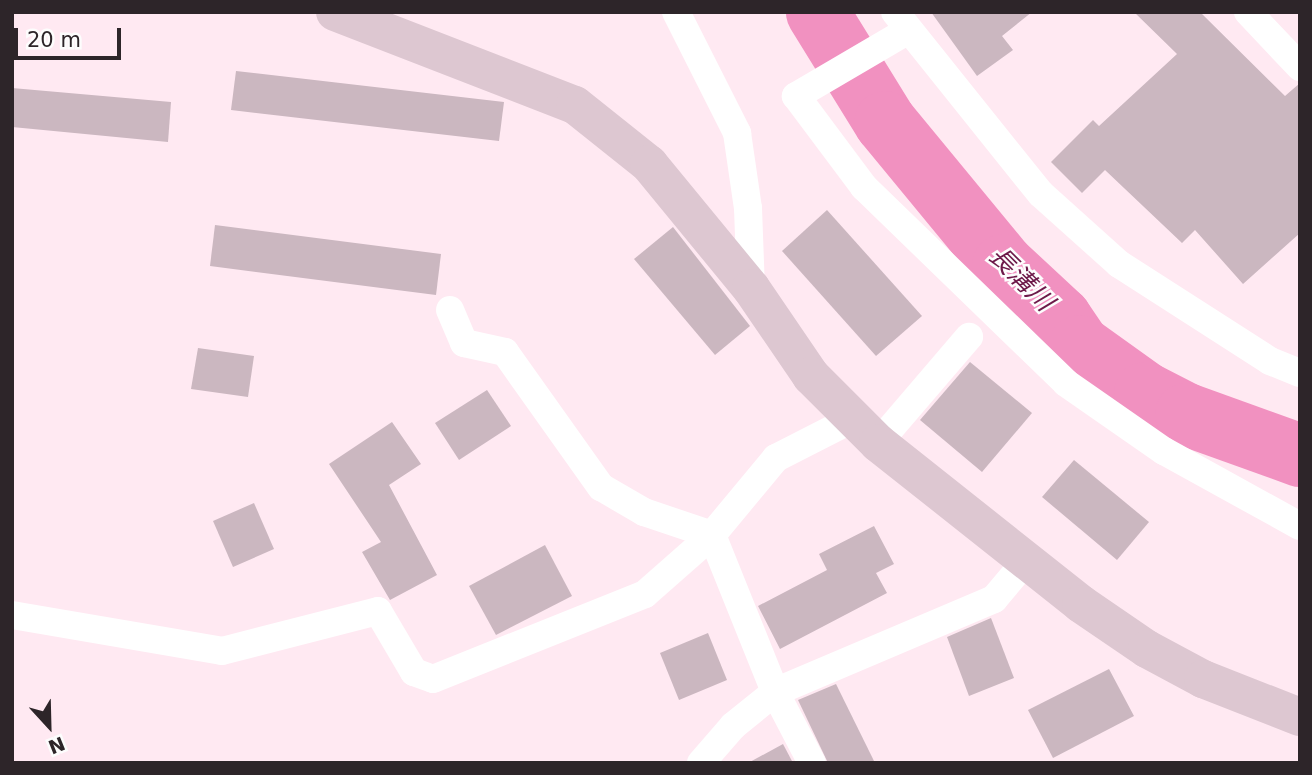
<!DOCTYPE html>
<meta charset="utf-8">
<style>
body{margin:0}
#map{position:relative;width:1312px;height:775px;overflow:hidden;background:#ffe9f2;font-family:"DejaVu Sans","Noto Sans JP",sans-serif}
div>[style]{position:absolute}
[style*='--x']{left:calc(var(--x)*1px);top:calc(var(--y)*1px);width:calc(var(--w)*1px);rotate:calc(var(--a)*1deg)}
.river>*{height:63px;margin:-31.5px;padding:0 31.5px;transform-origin:31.5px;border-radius:31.5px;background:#f191c0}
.building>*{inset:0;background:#cbb7c0}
.street>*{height:28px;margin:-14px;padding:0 14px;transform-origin:14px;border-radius:14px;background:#fff}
.secondary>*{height:38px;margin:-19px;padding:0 19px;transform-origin:19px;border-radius:19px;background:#ddc7d1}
span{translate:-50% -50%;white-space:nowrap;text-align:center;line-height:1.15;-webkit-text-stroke:5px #fdfdfd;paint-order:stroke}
.water-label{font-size:26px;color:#6d1949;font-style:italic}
.frame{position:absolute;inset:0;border:14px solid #2d2529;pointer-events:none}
.north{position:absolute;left:14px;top:691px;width:70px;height:70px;-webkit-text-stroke:5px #fdfdfd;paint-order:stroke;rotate:158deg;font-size:19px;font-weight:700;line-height:28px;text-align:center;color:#2d2529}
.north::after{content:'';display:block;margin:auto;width:24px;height:32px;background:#2d2529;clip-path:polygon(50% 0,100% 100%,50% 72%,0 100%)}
.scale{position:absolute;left:14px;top:28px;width:107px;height:32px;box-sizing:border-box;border:4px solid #2d2529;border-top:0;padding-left:9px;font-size:21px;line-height:24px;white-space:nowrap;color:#2d2529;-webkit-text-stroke:5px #fdfdfd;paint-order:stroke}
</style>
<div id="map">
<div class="river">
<i style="--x:817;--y:12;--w:129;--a:58.3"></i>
<i style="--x:885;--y:122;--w:185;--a:50.5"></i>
<i style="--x:1003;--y:265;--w:78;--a:42.9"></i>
<i style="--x:1060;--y:318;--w:34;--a:56"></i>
<i style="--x:1079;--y:346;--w:81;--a:35.5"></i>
<i style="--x:1145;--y:393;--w:46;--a:27.1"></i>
<i style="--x:1186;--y:414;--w:121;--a:19.8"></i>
</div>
<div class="building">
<i style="clip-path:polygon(931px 12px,1032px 12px,1002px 36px,1013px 50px,977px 76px)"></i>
<i style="clip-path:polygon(1134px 12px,1200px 12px,1285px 96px,1300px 83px,1300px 233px,1243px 284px,1195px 230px,1182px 243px,1105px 170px,1082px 193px,1051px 162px,1093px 120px,1099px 126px,1177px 54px)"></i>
<i style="clip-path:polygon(236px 71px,504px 102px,499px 141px,231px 110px)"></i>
<i style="clip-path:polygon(12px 88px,171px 102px,168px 142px,12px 127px)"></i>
<i style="clip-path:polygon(827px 210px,922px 316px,876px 356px,782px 251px)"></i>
<i style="clip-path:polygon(215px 225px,441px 254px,436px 295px,210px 266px)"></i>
<i style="clip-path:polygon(673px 227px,750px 326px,715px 355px,634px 259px)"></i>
<i style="clip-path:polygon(198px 348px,254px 356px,248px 397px,191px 389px)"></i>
<i style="clip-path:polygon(970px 362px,1032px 413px,982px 472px,920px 420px)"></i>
<i style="clip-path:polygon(487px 390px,511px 426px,459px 460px,435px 423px)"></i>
<i style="clip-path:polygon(392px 422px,421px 464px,389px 485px,437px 575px,390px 600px,362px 552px,381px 542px,329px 464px)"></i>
<i style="clip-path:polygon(1074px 460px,1149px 522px,1117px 560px,1042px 497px)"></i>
<i style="clip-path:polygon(254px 503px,274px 549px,233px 567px,213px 521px)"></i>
<i style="clip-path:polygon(874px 526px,894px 564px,876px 573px,887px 593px,780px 649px,758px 606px,827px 570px,819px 554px)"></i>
<i style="clip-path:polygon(545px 545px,572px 596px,496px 635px,469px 586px)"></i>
<i style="clip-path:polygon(991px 618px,1014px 678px,969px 696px,947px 637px)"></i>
<i style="clip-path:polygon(708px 633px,727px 680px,679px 700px,660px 653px)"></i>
<i style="clip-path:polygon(1109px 669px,1134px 716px,1053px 758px,1028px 710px)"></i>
<i style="clip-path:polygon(836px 684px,875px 763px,828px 763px,798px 700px)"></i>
<i style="clip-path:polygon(783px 744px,793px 763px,748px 763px)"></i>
</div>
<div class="street">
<i style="--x:676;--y:12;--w:136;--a:63.2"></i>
<i style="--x:737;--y:133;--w:76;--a:81.7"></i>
<i style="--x:748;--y:208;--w:80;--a:87.9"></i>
<i style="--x:895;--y:12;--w:233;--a:51.3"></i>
<i style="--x:1041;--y:194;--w:105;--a:41.9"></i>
<i style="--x:1119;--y:264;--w:179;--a:32.7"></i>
<i style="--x:1270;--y:361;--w:32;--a:22"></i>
<i style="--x:1248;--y:12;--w:76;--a:46.6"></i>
<i style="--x:907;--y:31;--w:129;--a:149.6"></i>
<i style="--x:796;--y:96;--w:114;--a:53.2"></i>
<i style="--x:864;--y:187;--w:281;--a:44.1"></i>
<i style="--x:1066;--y:383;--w:119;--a:34.8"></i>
<i style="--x:1164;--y:451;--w:155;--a:28.9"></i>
<i style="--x:450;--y:310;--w:36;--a:67"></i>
<i style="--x:464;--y:343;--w:42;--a:12.4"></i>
<i style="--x:505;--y:352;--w:166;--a:54.6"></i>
<i style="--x:601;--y:487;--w:50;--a:30.2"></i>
<i style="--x:644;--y:512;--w:72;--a:18.7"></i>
<i style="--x:712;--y:535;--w:169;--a:68.1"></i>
<i style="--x:775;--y:692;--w:80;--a:62.5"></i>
<i style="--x:878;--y:443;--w:140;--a:-49.4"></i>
<i style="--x:12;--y:615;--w:213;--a:9.7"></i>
<i style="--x:222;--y:651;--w:161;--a:-14.4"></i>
<i style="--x:378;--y:611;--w:71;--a:59.5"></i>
<i style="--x:414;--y:672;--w:20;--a:20"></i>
<i style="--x:433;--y:679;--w:228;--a:-21.8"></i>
<i style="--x:645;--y:594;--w:89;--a:-41.4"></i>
<i style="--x:712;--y:535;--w:100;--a:-50.3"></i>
<i style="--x:776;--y:458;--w:88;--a:-27.1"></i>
<i style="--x:701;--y:763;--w:49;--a:-49.1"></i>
<i style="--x:733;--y:726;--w:54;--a:-39"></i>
<i style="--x:775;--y:692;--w:238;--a:-23"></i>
<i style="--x:994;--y:599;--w:50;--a:-49.9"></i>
</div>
<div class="secondary">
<i style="--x:335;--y:12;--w:257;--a:21.2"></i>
<i style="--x:575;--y:105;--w:95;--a:38.6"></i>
<i style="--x:649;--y:164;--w:161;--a:50.6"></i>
<i style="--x:751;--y:288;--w:107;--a:55.7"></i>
<i style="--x:811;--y:376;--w:95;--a:45"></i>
<i style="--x:878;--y:443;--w:259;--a:38.4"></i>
<i style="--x:1081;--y:604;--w:80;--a:34.3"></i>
<i style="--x:1147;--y:649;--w:64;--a:28.2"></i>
<i style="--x:1203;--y:679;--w:104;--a:21.4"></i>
</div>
<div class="water-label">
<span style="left:1021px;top:279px;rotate:45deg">長溝川</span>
</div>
<div class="frame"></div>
<div class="north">N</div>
<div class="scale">20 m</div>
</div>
